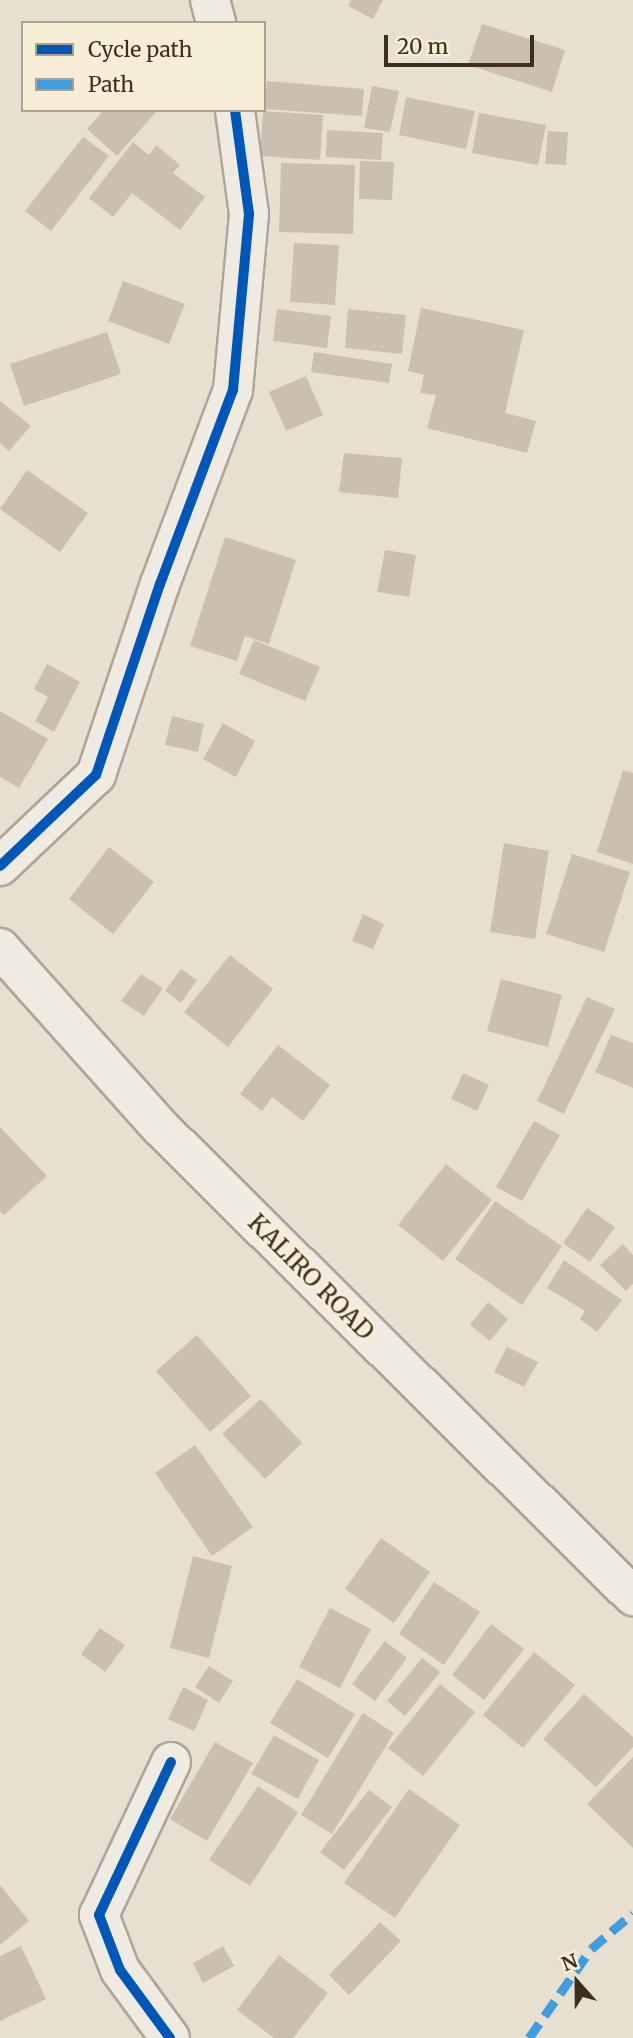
<!DOCTYPE html>
<style>
body{margin:0}
#map{position:relative;width:633px;height:2038px;overflow:hidden;background:#e7e0d1;font-family:Merriweather,serif}
div>[style]{position:absolute}
[style*='--x']{left:calc(var(--x)*1px);top:calc(var(--y)*1px);width:calc(var(--w)*1px);rotate:calc(var(--a)*1deg)}
.building>*{inset:0;background:#cbbfb2}
.roads{filter:drop-shadow(2px 0 #ada599) drop-shadow(-2px 0 #ada599) drop-shadow(0 2px #ada599) drop-shadow(0 -2px #ada599)}
.street>*{height:38px;margin:-19px;padding:0 19px;transform-origin:19px;border-radius:19px;background:#efebe3}
.secondary>*{height:38px;margin:-19px;padding:0 19px;transform-origin:19px;border-radius:19px;background:#efebe3}
.quiet>*{height:9px;margin-top:-4.5px;transform-origin:0;background:repeating-linear-gradient(90deg,#3f9de0 0 18px,transparent 0 27px)}
.cycleway>*{height:10px;margin:-5px;padding:0 5px;transform-origin:5px;border-radius:5px;background:#0057b8}
span{translate:-50% -50%;white-space:nowrap;text-align:center;line-height:1.15;-webkit-text-stroke:7px #f7eed8;paint-order:stroke}
.street-label{font-size:24px;color:#3d2e20}
.legend{position:absolute;left:21px;top:21px;width:245px;height:91px;box-sizing:border-box;background:#f7eed8;border:2px solid #ada18e;margin:0;padding:9px 12px;list-style:none;font-size:21px;color:#3d2e20}
.legend li{display:flex;align-items:center;gap:14px;height:35px}
.legend b{width:35px;border:2px solid #ada18e}
.north{position:absolute;left:542px;top:1947px;width:70px;height:70px;-webkit-text-stroke:5px #f7eed8;paint-order:stroke;rotate:339deg;font-size:19px;font-weight:700;line-height:28px;text-align:center;color:#3d2e20}
.north::after{content:'';display:block;margin:auto;width:24px;height:32px;background:#3d2e20;clip-path:polygon(50% 0,100% 100%,50% 72%,0 100%)}
.scale{position:absolute;left:384px;top:35px;width:150px;height:32px;box-sizing:border-box;border:4px solid #3d2e20;border-top:0;padding-left:9px;font-size:21px;line-height:24px;white-space:nowrap;color:#3d2e20;-webkit-text-stroke:5px #f7eed8;paint-order:stroke}
</style>
<div id="map">
<div class="building">
<i style="clip-path:polygon(351px 0,383px 0,373px 19px,348px 6px)"></i>
<i style="clip-path:polygon(482px 24px,565px 50px,552px 92px,468px 65px)"></i>
<i style="clip-path:polygon(267px 81px,364px 89px,362px 116px,265px 109px)"></i>
<i style="clip-path:polygon(372px 86px,399px 91px,390px 132px,364px 128px)"></i>
<i style="clip-path:polygon(406px 97px,475px 111px,466px 149px,399px 135px)"></i>
<i style="clip-path:polygon(104px 110px,158px 110px,117px 156px,87px 129px)"></i>
<i style="clip-path:polygon(263px 111px,323px 115px,320px 160px,260px 156px)"></i>
<i style="clip-path:polygon(479px 113px,546px 125px,538px 165px,472px 153px)"></i>
<i style="clip-path:polygon(327px 130px,383px 133px,381px 160px,326px 157px)"></i>
<i style="clip-path:polygon(548px 131px,568px 132px,566px 165px,545px 164px)"></i>
<i style="clip-path:polygon(83px 137px,109px 156px,51px 231px,25px 211px)"></i>
<i style="clip-path:polygon(133px 142px,149px 155px,156px 145px,180px 165px,173px 173px,205px 197px,180px 230px,132px 193px,113px 217px,89px 198px)"></i>
<i style="clip-path:polygon(360px 161px,394px 162px,392px 200px,359px 199px)"></i>
<i style="clip-path:polygon(281px 163px,355px 165px,353px 234px,279px 232px)"></i>
<i style="clip-path:polygon(294px 243px,339px 245px,335px 305px,290px 302px)"></i>
<i style="clip-path:polygon(123px 281px,185px 304px,169px 344px,108px 321px)"></i>
<i style="clip-path:polygon(421px 308px,524px 330px,505px 413px,536px 421px,527px 453px,427px 428px,436px 395px,420px 393px,424px 375px,408px 371px)"></i>
<i style="clip-path:polygon(277px 309px,331px 316px,327px 348px,273px 341px)"></i>
<i style="clip-path:polygon(348px 309px,406px 315px,402px 354px,345px 348px)"></i>
<i style="clip-path:polygon(107px 332px,121px 374px,24px 406px,10px 364px)"></i>
<i style="clip-path:polygon(314px 352px,392px 364px,389px 383px,311px 372px)"></i>
<i style="clip-path:polygon(306px 376px,323px 415px,286px 431px,269px 392px)"></i>
<i style="clip-path:polygon(0 401px,31px 426px,9px 451px,0 443px)"></i>
<i style="clip-path:polygon(344px 453px,402px 458px,398px 498px,339px 492px)"></i>
<i style="clip-path:polygon(27px 470px,88px 513px,60px 552px,0 509px)"></i>
<i style="clip-path:polygon(225px 537px,296px 560px,269px 644px,245px 636px,237px 661px,190px 646px)"></i>
<i style="clip-path:polygon(385px 550px,416px 555px,409px 597px,377px 592px)"></i>
<i style="clip-path:polygon(254px 640px,320px 667px,305px 701px,239px 674px)"></i>
<i style="clip-path:polygon(47px 664px,80px 682px,54px 732px,35px 721px,48px 697px,34px 689px)"></i>
<i style="clip-path:polygon(0 711px,48px 739px,19px 788px,0 777px)"></i>
<i style="clip-path:polygon(172px 716px,204px 724px,198px 752px,165px 745px)"></i>
<i style="clip-path:polygon(223px 723px,255px 741px,236px 777px,203px 759px)"></i>
<i style="clip-path:polygon(623px 770px,633px 773px,633px 864px,597px 852px)"></i>
<i style="clip-path:polygon(504px 843px,549px 851px,535px 939px,490px 932px)"></i>
<i style="clip-path:polygon(109px 847px,154px 882px,113px 934px,69px 899px)"></i>
<i style="clip-path:polygon(572px 854px,630px 872px,604px 952px,546px 934px)"></i>
<i style="clip-path:polygon(363px 914px,384px 924px,373px 949px,352px 941px)"></i>
<i style="clip-path:polygon(230px 955px,273px 989px,228px 1047px,184px 1012px)"></i>
<i style="clip-path:polygon(181px 969px,197px 980px,181px 1003px,165px 991px)"></i>
<i style="clip-path:polygon(141px 974px,163px 988px,144px 1016px,121px 1001px)"></i>
<i style="clip-path:polygon(501px 979px,562px 995px,548px 1047px,487px 1031px)"></i>
<i style="clip-path:polygon(587px 997px,615px 1009px,564px 1114px,537px 1101px)"></i>
<i style="clip-path:polygon(611px 1035px,633px 1043px,633px 1088px,595px 1072px)"></i>
<i style="clip-path:polygon(278px 1045px,330px 1085px,303px 1121px,272px 1097px,262px 1111px,240px 1094px)"></i>
<i style="clip-path:polygon(463px 1073px,489px 1085px,477px 1111px,451px 1099px)"></i>
<i style="clip-path:polygon(534px 1121px,560px 1135px,522px 1201px,496px 1187px)"></i>
<i style="clip-path:polygon(0 1127px,47px 1176px,4px 1215px,0 1211px)"></i>
<i style="clip-path:polygon(446px 1164px,492px 1200px,443px 1261px,398px 1225px)"></i>
<i style="clip-path:polygon(495px 1201px,562px 1246px,522px 1305px,455px 1259px)"></i>
<i style="clip-path:polygon(587px 1208px,615px 1227px,590px 1262px,563px 1243px)"></i>
<i style="clip-path:polygon(623px 1244px,633px 1255px,633px 1284px,626px 1291px,600px 1265px)"></i>
<i style="clip-path:polygon(564px 1260px,622px 1300px,597px 1332px,580px 1319px,585px 1311px,547px 1288px)"></i>
<i style="clip-path:polygon(488px 1302px,508px 1319px,490px 1341px,470px 1325px)"></i>
<i style="clip-path:polygon(197px 1335px,251px 1396px,210px 1432px,156px 1371px)"></i>
<i style="clip-path:polygon(507px 1347px,538px 1362px,524px 1387px,494px 1372px)"></i>
<i style="clip-path:polygon(261px 1399px,302px 1443px,265px 1479px,222px 1434px)"></i>
<i style="clip-path:polygon(195px 1445px,253px 1527px,212px 1556px,155px 1473px)"></i>
<i style="clip-path:polygon(381px 1538px,430px 1572px,394px 1623px,345px 1589px)"></i>
<i style="clip-path:polygon(193px 1556px,232px 1566px,209px 1658px,170px 1648px)"></i>
<i style="clip-path:polygon(434px 1582px,480px 1612px,444px 1665px,399px 1634px)"></i>
<i style="clip-path:polygon(330px 1608px,371px 1629px,340px 1688px,299px 1667px)"></i>
<i style="clip-path:polygon(491px 1624px,524px 1649px,484px 1700px,452px 1675px)"></i>
<i style="clip-path:polygon(100px 1628px,125px 1645px,105px 1672px,81px 1654px)"></i>
<i style="clip-path:polygon(385px 1641px,407px 1658px,375px 1701px,352px 1684px)"></i>
<i style="clip-path:polygon(534px 1652px,575px 1685px,523px 1748px,483px 1715px)"></i>
<i style="clip-path:polygon(422px 1658px,440px 1672px,405px 1716px,387px 1701px)"></i>
<i style="clip-path:polygon(209px 1666px,233px 1681px,219px 1703px,195px 1687px)"></i>
<i style="clip-path:polygon(297px 1679px,355px 1714px,328px 1758px,270px 1723px)"></i>
<i style="clip-path:polygon(440px 1684px,475px 1712px,423px 1776px,388px 1748px)"></i>
<i style="clip-path:polygon(183px 1687px,208px 1700px,194px 1731px,168px 1719px)"></i>
<i style="clip-path:polygon(584px 1694px,633px 1737px,633px 1747px,596px 1787px,543px 1739px)"></i>
<i style="clip-path:polygon(363px 1713px,394px 1733px,332px 1834px,301px 1815px)"></i>
<i style="clip-path:polygon(274px 1735px,319px 1760px,298px 1799px,251px 1774px)"></i>
<i style="clip-path:polygon(215px 1742px,253px 1763px,207px 1841px,170px 1819px)"></i>
<i style="clip-path:polygon(633px 1757px,633px 1848px,587px 1804px)"></i>
<i style="clip-path:polygon(258px 1786px,298px 1812px,250px 1886px,209px 1860px)"></i>
<i style="clip-path:polygon(409px 1789px,460px 1825px,395px 1918px,344px 1883px)"></i>
<i style="clip-path:polygon(369px 1790px,392px 1807px,344px 1870px,320px 1852px)"></i>
<i style="clip-path:polygon(0 1885px,29px 1921px,0 1945px)"></i>
<i style="clip-path:polygon(380px 1922px,401px 1941px,349px 1995px,329px 1975px)"></i>
<i style="clip-path:polygon(21px 1946px,46px 1999px,0 2021px,0 1956px)"></i>
<i style="clip-path:polygon(223px 1946px,234px 1966px,203px 1983px,193px 1963px)"></i>
<i style="clip-path:polygon(279px 1955px,328px 1993px,293px 2038px,274px 2038px,237px 2010px)"></i>
</div>
<div class="roads">
<div class="street">
<i style="--x:210;--y:0;--w:24;--a:75"></i>
<i style="--x:0;--y:866;--w:132;--a:-43.5"></i>
<i style="--x:96;--y:775;--w:201;--a:-71.5"></i>
<i style="--x:160;--y:584;--w:207;--a:-69.4"></i>
<i style="--x:233;--y:390;--w:177;--a:-84.8"></i>
<i style="--x:249;--y:214;--w:105;--a:-97.7"></i>
<i style="--x:170;--y:2038;--w:84;--a:-126.3"></i>
<i style="--x:120;--y:1970;--w:59;--a:-110.9"></i>
<i style="--x:99;--y:1915;--w:169;--a:-64.8"></i>
</div>
<div class="secondary">
<i style="--x:0;--y:948;--w:241;--a:48.2"></i>
<i style="--x:161;--y:1128;--w:665;--a:44.76"></i>
</div>
</div>
<div class="quiet">
<i style="--x:529;--y:2038;--w:108;--a:-55.1"></i>
<i style="--x:591;--y:1949;--w:55;--a:-40.6"></i>
</div>
<div class="cycleway">
<i style="--x:0;--y:866;--w:132;--a:-43.5"></i>
<i style="--x:96;--y:775;--w:201;--a:-71.5"></i>
<i style="--x:160;--y:584;--w:207;--a:-69.4"></i>
<i style="--x:233;--y:390;--w:177;--a:-84.8"></i>
<i style="--x:249;--y:214;--w:105;--a:-97.7"></i>
<i style="--x:170;--y:2038;--w:84;--a:-126.3"></i>
<i style="--x:120;--y:1970;--w:59;--a:-110.9"></i>
<i style="--x:99;--y:1915;--w:169;--a:-64.8"></i>
</div>
<div class="street-label">
<span style="left:311px;top:1277px;rotate:45deg">KALIRO ROAD</span>
</div>
<ul class="legend">
<li><b style="height:9px;background:#0057b8"></b>Cycle path</li>
<li><b style="height:9px;background:#3f9de0"></b>Path</li>
</ul>
<div class="north">N</div>
<div class="scale">20 m</div>
</div>
